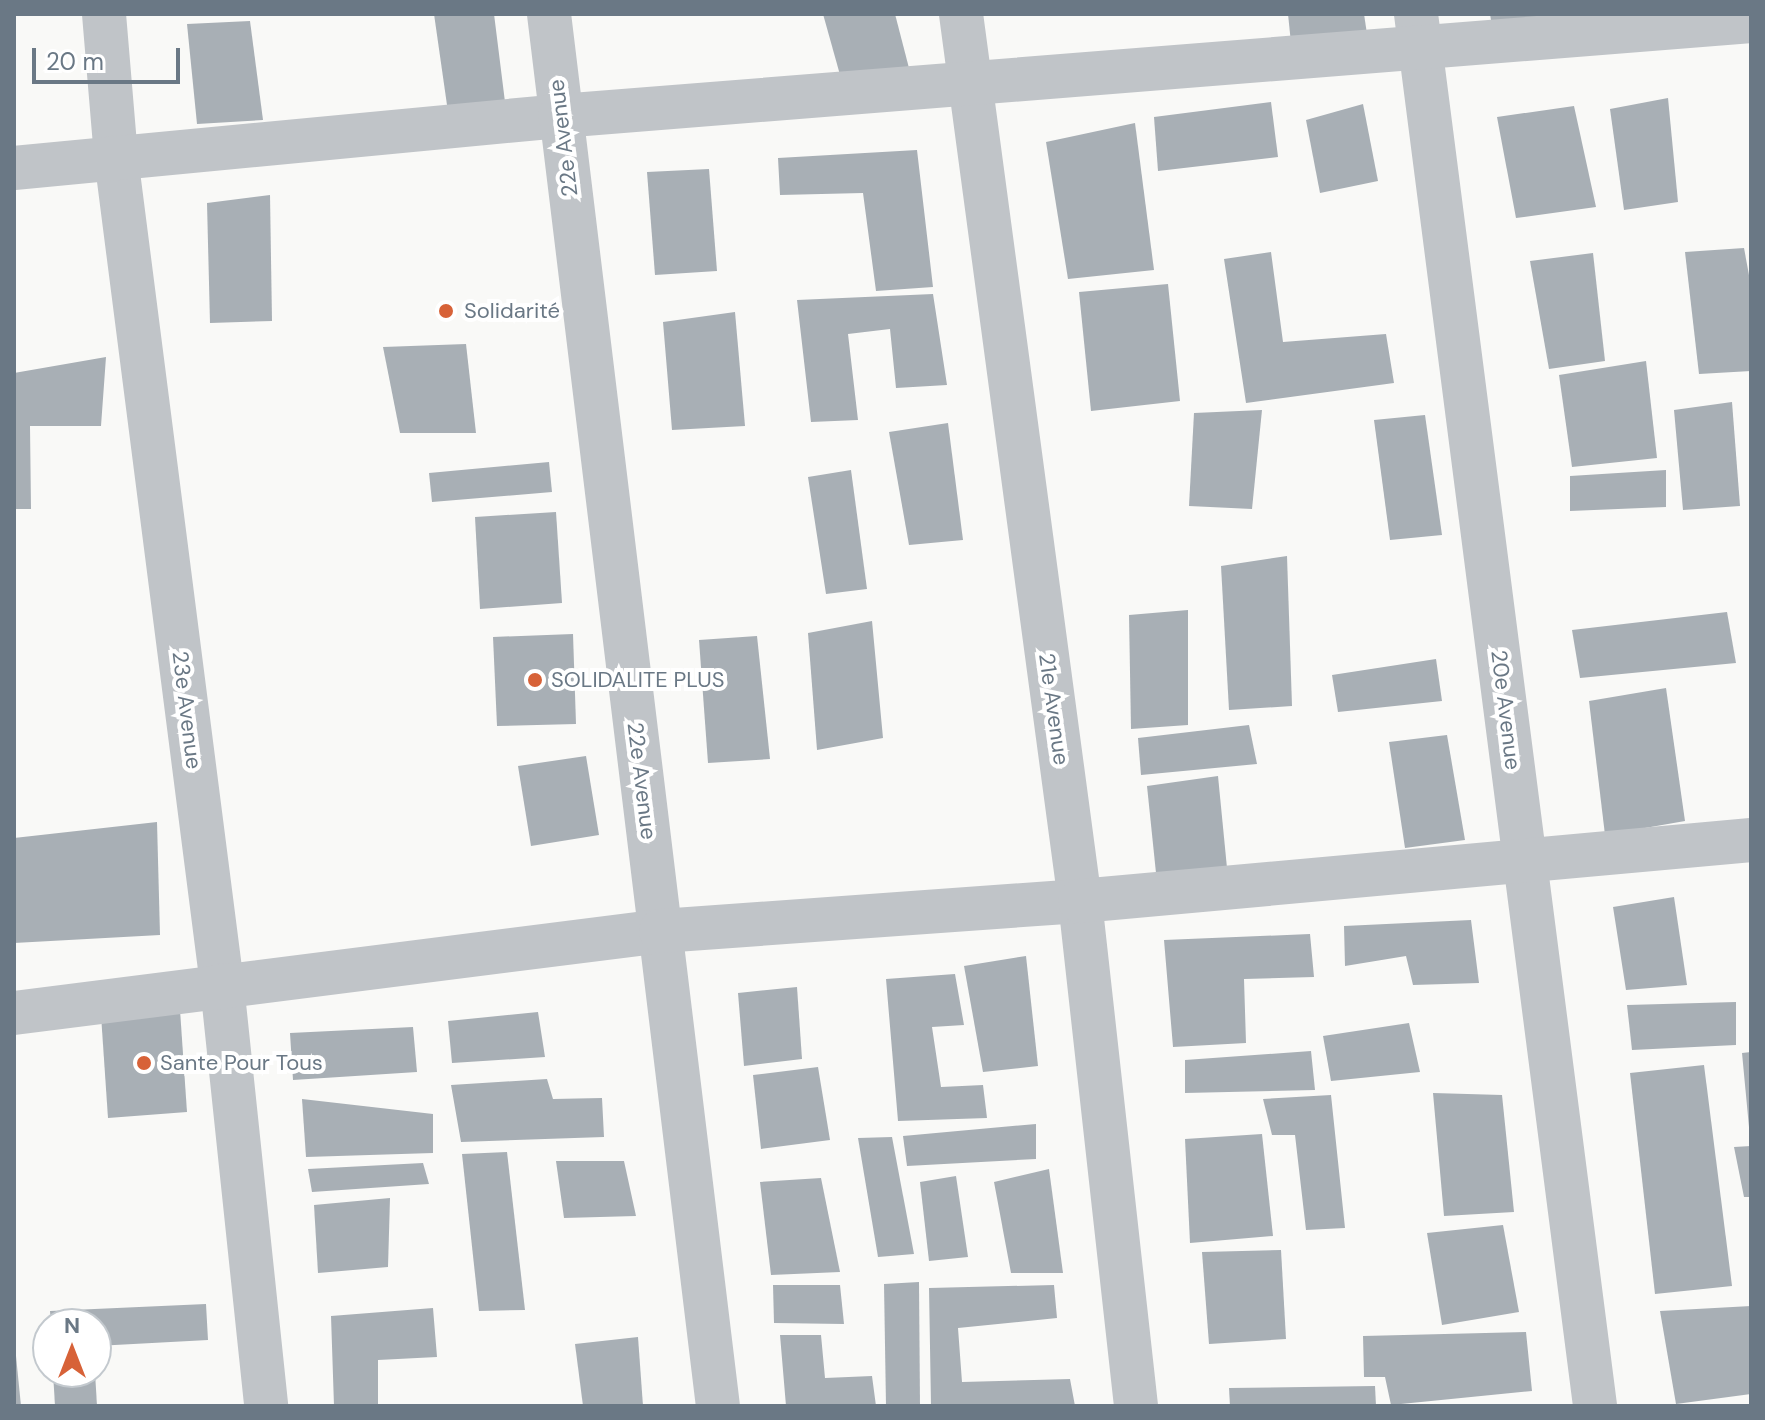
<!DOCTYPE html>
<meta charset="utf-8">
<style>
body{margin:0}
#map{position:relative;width:1765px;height:1420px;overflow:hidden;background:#f9f9f7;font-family:"DM Sans",sans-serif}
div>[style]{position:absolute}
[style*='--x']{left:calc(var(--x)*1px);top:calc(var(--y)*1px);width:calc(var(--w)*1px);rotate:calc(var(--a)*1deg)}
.building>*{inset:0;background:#a8afb5}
.minor>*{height:44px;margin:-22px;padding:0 22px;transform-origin:22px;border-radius:22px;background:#c0c4c8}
.dots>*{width:22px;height:22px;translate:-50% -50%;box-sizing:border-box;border:4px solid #fff;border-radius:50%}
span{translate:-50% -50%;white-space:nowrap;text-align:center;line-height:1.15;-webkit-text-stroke:8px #fff;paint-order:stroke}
.street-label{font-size:22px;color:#6a7885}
.poi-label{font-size:22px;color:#6a7885}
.left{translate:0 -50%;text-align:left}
.frame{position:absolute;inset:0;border:16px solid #6a7885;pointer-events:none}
.north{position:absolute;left:32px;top:1308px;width:80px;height:80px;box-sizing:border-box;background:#fff;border:2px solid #c3c9ce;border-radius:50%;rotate:0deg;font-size:22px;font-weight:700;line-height:32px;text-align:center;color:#6a7885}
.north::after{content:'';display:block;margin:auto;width:28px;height:36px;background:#d76238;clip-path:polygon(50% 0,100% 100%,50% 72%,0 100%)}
.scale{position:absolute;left:32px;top:48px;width:148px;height:36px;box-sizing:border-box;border:4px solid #6a7885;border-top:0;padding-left:10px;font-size:24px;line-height:28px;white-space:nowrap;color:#6a7885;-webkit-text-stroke:6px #fff;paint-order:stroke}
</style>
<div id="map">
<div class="building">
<i style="clip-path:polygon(434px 14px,494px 14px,506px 110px,448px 112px)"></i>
<i style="clip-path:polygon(823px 14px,895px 14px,910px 72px,842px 82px)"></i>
<i style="clip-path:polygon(1288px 14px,1364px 14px,1367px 34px,1291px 43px)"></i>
<i style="clip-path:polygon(1490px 14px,1545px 14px,1545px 20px,1492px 26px)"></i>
<i style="clip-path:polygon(250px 21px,263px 120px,197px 124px,187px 24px)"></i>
<i style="clip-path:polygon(1668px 98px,1678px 202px,1624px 210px,1610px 109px)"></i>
<i style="clip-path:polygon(1271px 102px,1278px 157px,1158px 171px,1154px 117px)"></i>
<i style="clip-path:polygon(1363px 104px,1378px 181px,1320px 193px,1306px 120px)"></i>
<i style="clip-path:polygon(1574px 106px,1596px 207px,1516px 218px,1497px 117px)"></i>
<i style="clip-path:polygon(1135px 123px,1154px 270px,1068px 279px,1046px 142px)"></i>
<i style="clip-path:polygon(917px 150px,933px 287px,876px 291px,863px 193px,780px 195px,778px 158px)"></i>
<i style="clip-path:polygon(709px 169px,717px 271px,655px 275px,647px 172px)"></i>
<i style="clip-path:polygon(270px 195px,272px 321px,210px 323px,207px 203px)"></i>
<i style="clip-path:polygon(1744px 248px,1751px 286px,1751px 371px,1699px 374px,1685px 252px)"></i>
<i style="clip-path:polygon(1271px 252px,1283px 342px,1386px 334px,1394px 383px,1246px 403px,1224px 259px)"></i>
<i style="clip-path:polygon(1593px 253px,1605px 361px,1549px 369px,1530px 261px)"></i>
<i style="clip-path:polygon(1168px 284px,1180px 401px,1091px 411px,1079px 292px)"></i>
<i style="clip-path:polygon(933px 294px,947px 385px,896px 388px,890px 329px,848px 334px,858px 420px,811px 422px,797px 300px)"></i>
<i style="clip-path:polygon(735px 312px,745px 426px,672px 430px,663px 322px)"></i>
<i style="clip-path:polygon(466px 344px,476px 433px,400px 433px,383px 347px)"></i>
<i style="clip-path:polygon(106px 357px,101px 426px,30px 426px,31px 509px,14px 509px,14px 373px)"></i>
<i style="clip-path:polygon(1646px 361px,1657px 458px,1572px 467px,1559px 375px)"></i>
<i style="clip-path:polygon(1732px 402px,1740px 506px,1683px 510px,1674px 410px)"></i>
<i style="clip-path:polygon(1262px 410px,1252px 509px,1189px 506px,1194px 413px)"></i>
<i style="clip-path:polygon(1425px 415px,1442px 535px,1390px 540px,1374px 420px)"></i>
<i style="clip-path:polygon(948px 423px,963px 540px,909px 545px,889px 432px)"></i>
<i style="clip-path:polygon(549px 462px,552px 492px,432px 502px,429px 473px)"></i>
<i style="clip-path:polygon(851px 470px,867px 589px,826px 594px,808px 477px)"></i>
<i style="clip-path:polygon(1666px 470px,1666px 507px,1570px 511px,1570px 476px)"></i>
<i style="clip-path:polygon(556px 512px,562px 603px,480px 609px,475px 517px)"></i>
<i style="clip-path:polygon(1287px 556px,1292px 706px,1229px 710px,1221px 566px)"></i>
<i style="clip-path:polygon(1188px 610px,1188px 725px,1131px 729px,1129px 615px)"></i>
<i style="clip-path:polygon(1727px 612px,1736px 663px,1580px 678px,1572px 630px)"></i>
<i style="clip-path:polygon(872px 621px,883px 738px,817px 750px,808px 633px)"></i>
<i style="clip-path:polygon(573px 634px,576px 724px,497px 726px,493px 637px)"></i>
<i style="clip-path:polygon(757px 636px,770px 759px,708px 763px,699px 640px)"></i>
<i style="clip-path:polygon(1436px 659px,1442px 701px,1338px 712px,1332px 675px)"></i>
<i style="clip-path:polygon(1666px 688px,1685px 821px,1605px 835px,1589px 701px)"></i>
<i style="clip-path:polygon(1249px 725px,1257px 764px,1141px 775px,1138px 738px)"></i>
<i style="clip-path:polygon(1447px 735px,1465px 840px,1405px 848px,1389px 742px)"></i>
<i style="clip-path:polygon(586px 756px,599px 835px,531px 846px,518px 766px)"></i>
<i style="clip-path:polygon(1218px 776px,1227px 868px,1156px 873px,1147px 786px)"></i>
<i style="clip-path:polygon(157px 822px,160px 935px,14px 943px,14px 838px)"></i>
<i style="clip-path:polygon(1674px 897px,1687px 985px,1626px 990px,1613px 907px)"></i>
<i style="clip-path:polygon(1471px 920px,1479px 983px,1413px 985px,1406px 956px,1345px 966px,1344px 926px)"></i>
<i style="clip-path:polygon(1310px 934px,1314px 977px,1244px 979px,1246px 1043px,1173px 1047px,1164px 940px)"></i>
<i style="clip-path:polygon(1026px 956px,1038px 1066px,983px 1072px,964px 966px)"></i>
<i style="clip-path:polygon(955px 974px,964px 1025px,932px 1027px,941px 1087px,983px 1085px,987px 1118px,898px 1121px,886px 979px)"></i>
<i style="clip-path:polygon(797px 987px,802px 1059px,744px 1066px,738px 993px)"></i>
<i style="clip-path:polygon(1736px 1002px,1736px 1045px,1632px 1050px,1627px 1005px)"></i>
<i style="clip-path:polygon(180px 1010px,187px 1112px,108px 1118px,101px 1015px)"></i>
<i style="clip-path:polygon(538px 1012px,545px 1057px,452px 1063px,448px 1021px)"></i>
<i style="clip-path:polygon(1409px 1023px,1420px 1072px,1331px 1081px,1323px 1036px)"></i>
<i style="clip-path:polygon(413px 1027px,417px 1072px,293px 1080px,290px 1033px)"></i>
<i style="clip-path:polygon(1311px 1051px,1315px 1090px,1185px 1093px,1185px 1060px)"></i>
<i style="clip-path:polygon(1751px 1052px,1751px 1127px,1749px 1127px,1742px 1053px)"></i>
<i style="clip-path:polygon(1704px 1065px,1732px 1286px,1655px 1294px,1630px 1073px)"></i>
<i style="clip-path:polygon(818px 1067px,830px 1140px,761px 1149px,753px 1075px)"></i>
<i style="clip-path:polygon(547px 1079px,553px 1099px,602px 1098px,604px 1137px,461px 1142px,451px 1085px)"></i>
<i style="clip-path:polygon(1433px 1093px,1502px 1095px,1514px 1212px,1444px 1216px)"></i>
<i style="clip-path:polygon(1331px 1095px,1345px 1228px,1306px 1230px,1295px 1135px,1272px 1135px,1263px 1099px)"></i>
<i style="clip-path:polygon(302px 1099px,433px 1114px,433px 1153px,306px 1157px)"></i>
<i style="clip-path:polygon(1036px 1124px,1036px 1159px,907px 1166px,903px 1136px)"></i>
<i style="clip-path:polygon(1262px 1134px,1273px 1236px,1190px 1243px,1185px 1139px)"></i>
<i style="clip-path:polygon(892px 1137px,914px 1254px,878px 1257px,858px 1138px)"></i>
<i style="clip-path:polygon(1751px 1146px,1751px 1197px,1744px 1197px,1734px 1147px)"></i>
<i style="clip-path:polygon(507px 1152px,525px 1310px,479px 1311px,462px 1154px)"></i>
<i style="clip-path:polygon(556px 1161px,624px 1161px,636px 1216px,564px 1218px)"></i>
<i style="clip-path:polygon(423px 1163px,429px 1184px,312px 1192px,308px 1169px)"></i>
<i style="clip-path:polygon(1049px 1169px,1063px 1273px,1011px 1273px,994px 1182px)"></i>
<i style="clip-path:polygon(956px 1176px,968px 1257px,929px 1261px,920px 1182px)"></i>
<i style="clip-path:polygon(821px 1178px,840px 1272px,771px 1275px,760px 1182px)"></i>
<i style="clip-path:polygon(390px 1198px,388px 1267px,318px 1273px,314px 1205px)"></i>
<i style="clip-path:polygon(1503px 1225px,1519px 1312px,1442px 1325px,1427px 1233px)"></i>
<i style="clip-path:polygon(1281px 1250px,1286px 1339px,1209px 1344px,1202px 1252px)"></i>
<i style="clip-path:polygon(919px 1282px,920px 1406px,886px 1406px,884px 1284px)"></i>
<i style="clip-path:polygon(773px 1285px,840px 1285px,844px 1324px,774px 1323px)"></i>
<i style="clip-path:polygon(1054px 1285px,1057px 1318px,958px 1328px,962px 1382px,1070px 1379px,1075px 1406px,931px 1406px,929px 1288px)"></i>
<i style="clip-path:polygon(206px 1304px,208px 1340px,96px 1346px,96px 1324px,51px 1324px,50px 1311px)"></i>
<i style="clip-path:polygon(1751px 1306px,1751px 1394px,1676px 1404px,1660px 1311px)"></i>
<i style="clip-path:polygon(433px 1308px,437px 1357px,378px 1360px,378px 1406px,334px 1406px,331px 1316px)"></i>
<i style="clip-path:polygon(1526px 1332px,1532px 1391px,1391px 1405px,1385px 1377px,1364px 1377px,1363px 1336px)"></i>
<i style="clip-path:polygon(780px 1335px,821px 1335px,825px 1378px,872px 1376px,876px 1406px,786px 1406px)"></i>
<i style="clip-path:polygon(638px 1337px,643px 1406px,583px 1406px,575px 1344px)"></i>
<i style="clip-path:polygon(14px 1356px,16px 1356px,21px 1406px,14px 1406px)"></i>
<i style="clip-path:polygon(53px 1372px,95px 1372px,97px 1406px,55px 1406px)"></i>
<i style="clip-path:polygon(1375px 1386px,1376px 1406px,1230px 1406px,1229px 1388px)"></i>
</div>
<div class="minor">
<i style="--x:104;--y:14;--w:144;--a:85.2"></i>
<i style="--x:116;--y:157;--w:835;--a:82.7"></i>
<i style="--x:222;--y:985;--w:423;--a:84"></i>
<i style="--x:549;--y:14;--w:1402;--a:83.08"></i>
<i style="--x:961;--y:14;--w:895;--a:82.36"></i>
<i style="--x:1080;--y:901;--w:508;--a:83.67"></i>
<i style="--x:1416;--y:14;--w:1403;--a:82.67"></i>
<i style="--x:14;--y:168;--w:548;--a:-5.44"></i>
<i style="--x:560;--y:116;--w:1195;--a:-4.56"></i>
<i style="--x:14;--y:1013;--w:652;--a:-7.22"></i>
<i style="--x:661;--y:931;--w:420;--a:-4.1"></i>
<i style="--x:1080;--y:901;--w:674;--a:-5.19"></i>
</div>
<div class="dots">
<i style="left:446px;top:311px;background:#d76238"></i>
<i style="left:535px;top:680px;background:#d76238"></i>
<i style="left:144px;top:1063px;background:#d76238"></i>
</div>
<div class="street-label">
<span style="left:563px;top:138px;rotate:-97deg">22e Avenue</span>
<span style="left:1054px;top:709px;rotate:82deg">21e Avenue</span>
<span style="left:187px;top:710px;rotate:83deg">23e Avenue</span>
<span style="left:1506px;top:710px;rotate:83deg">20e Avenue</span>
<span style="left:642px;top:781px;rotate:83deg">22e Avenue</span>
</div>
<div class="poi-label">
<span class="left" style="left:464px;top:311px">Solidarité</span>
<span class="left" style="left:551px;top:680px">SOLIDALITE PLUS</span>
<span class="left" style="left:160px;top:1063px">Sante Pour Tous</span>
</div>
<div class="frame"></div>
<div class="north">N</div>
<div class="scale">20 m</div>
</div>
